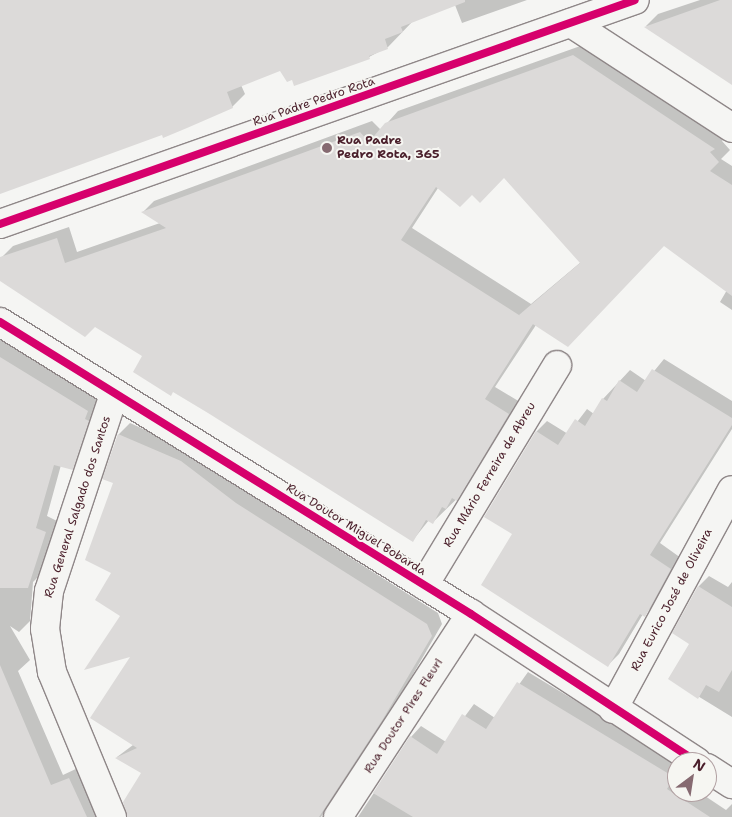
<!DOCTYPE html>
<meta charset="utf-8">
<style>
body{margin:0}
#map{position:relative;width:732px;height:817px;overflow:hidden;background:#f5f5f3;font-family:"Shantell Sans",sans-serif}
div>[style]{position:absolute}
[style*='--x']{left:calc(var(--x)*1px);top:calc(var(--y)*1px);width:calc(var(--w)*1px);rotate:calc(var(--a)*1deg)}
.shadow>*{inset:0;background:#0003}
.building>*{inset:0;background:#dcdad9}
.roads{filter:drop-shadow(1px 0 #8f8788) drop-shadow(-1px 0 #8f8788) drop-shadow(0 1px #8f8788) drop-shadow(0 -1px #8f8788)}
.street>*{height:28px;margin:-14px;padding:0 14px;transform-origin:14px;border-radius:14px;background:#f5f5f3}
.cycleway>*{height:8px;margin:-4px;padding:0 4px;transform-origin:4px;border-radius:4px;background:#d6006c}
.dots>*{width:14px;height:14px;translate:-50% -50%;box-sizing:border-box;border:2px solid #f6f6f2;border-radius:50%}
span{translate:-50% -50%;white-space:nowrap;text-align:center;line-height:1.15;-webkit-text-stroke:4px #f6f6f2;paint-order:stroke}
.street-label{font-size:12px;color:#4a1f2b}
.poi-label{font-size:12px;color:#4a1f2b;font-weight:700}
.left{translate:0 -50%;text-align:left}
.north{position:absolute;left:667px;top:752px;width:50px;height:50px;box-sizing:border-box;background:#f6f6f2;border:1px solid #b1a0a2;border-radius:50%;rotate:31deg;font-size:14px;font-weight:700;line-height:20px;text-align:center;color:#4a1f2b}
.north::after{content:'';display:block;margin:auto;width:18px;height:22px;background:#866a71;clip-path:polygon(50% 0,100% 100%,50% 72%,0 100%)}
</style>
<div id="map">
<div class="shadow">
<i style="clip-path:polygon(0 0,527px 0,462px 23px,455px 5px,413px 21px,388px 47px,369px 57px,293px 78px,281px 69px,241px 85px,245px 94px,232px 107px,0 192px)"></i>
<i style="clip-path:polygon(700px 0,732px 0,732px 84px,646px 26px,658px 14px)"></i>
<i style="clip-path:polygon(evenodd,586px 44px,725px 137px,722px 141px,730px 150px,721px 159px,732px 166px,732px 310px,720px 302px,727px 290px,664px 245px,536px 325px,495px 387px,520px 402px,468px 488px,433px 522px,429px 520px,413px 540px,144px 355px,95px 325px,0 279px,1px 258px,13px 246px,69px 227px,77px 252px,160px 223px,143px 212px,154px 201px,372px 121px,381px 130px,398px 111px,586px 44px,504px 177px,581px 262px,531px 304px,412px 228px,438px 188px,472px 193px,504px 177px)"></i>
<i style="clip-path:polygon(0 339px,98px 399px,83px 458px,72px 469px,61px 465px,47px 516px,57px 521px,39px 576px,33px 582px,30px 621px,19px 632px,10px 626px,30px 660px,18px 671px,63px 775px,80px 767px,102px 817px,0 817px)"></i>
<i style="clip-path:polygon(664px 359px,732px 401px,732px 429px,660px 543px,681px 558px,656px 605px,643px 614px,619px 654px,608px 665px,513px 533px,537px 431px,547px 421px,568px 434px,587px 409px,594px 414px,603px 399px,630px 370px,646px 381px)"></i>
<i style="clip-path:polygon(130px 423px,192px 451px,248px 493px,438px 613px,442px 624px,394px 707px,321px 817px,128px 817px,142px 772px,117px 757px,133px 745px,133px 654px,113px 572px,115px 482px,104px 479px,119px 434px)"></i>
<i style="clip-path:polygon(709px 576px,728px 587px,732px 582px,732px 717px,670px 679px,691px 643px,699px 586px)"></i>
<i style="clip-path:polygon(528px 672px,677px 762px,677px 792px,699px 792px,726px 810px,732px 804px,732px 817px,358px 817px,411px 737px,421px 726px,446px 742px,474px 704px,495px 718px)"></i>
</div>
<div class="building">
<i style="clip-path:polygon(0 0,465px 0,465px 2px,401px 27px,403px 32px,385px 39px,388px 49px,369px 56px,370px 59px,294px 86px,292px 80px,287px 82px,280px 71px,227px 92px,233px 108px,187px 128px,163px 138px,162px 135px,0 194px)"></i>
<i style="clip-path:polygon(720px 0,732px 0,732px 85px,644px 27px)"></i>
<i style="clip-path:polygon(573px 55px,715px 149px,710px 152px,719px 162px,710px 171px,732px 185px,732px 296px,664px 246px,568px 347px,519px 315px,580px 263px,504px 178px,480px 203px,472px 195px,460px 207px,436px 187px,401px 240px,533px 324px,485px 399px,509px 414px,457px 501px,452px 498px,446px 509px,442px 507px,433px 524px,426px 520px,413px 542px,208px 413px,173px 392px,171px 396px,133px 372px,142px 356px,95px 327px,85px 337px,0 281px,0 257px,57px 238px,65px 263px,166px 228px,141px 212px,360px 132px,369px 142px,385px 123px)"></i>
<i style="clip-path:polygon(0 357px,88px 411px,85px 419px,89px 421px,73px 470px,54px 465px,36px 528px,46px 532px,28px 588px,0 588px)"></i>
<i style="clip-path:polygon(652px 369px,732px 418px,732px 425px,650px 555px,671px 569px,645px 617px,640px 614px,608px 667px,481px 585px,512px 534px,484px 517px,536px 431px,558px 445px,575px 419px,585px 426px,602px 398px,607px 401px,619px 380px,637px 392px)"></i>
<i style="clip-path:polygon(118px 434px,181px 461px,236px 503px,427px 624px,432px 636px,383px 719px,319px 817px,127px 817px,123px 802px,141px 773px,115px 758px,137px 748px,90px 718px,130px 657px,84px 670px,120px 616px,95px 600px,111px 573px,85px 560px,113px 483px,102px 479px)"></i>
<i style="clip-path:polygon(698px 586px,732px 607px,732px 670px,719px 692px,706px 685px,698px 699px,668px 679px,689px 644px,672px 633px)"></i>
<i style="clip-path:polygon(0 665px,51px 785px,69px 778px,87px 817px,0 817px)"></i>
<i style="clip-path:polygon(517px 682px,674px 777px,667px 789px,710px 817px,413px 817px,373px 793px,410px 736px,437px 754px,462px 714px,486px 729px)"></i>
</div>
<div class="roads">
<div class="street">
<i style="--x:571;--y:23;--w:192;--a:33.1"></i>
<i style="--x:0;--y:224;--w:673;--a:-19.43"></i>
<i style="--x:0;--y:322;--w:554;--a:31.8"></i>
<i style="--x:471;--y:614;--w:270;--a:33.2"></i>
<i style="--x:424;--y:585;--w:257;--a:-58.8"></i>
<i style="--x:613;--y:709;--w:249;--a:-61.5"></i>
<i style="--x:707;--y:768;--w:30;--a:33"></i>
<i style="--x:112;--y:817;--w:157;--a:-112.5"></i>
<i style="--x:52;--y:672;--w:44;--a:-99.2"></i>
<i style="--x:45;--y:629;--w:38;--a:-84"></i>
<i style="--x:49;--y:591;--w:206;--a:-71.7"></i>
<i style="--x:338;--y:817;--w:243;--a:-56.8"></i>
</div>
</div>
<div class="cycleway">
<i style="--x:0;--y:224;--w:673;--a:-19.43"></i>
<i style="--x:0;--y:322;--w:554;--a:31.8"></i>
<i style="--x:471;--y:614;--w:270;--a:33.2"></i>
</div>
<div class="dots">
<i style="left:327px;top:148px;background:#866a71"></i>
</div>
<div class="street-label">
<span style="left:314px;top:102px;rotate:-19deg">Rua Padre Pedro Rota</span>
<span style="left:490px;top:475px;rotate:-59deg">Rua Mário Ferreira de Abreu</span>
<span style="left:78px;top:507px;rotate:-72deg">Rua General Salgado dos Santos</span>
<span style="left:356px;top:530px;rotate:32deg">Rua Doutor Miguel Bobarda</span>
<span style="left:672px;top:600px;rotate:-62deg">Rua Eurico José de Oliveira</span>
<span style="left:404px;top:716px;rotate:-57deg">Rua Doutor Pires Fleuri</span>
</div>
<div class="poi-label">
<span class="left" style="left:337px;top:148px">Rua Padre<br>Pedro Rota, 365</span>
</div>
<div class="north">N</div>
</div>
